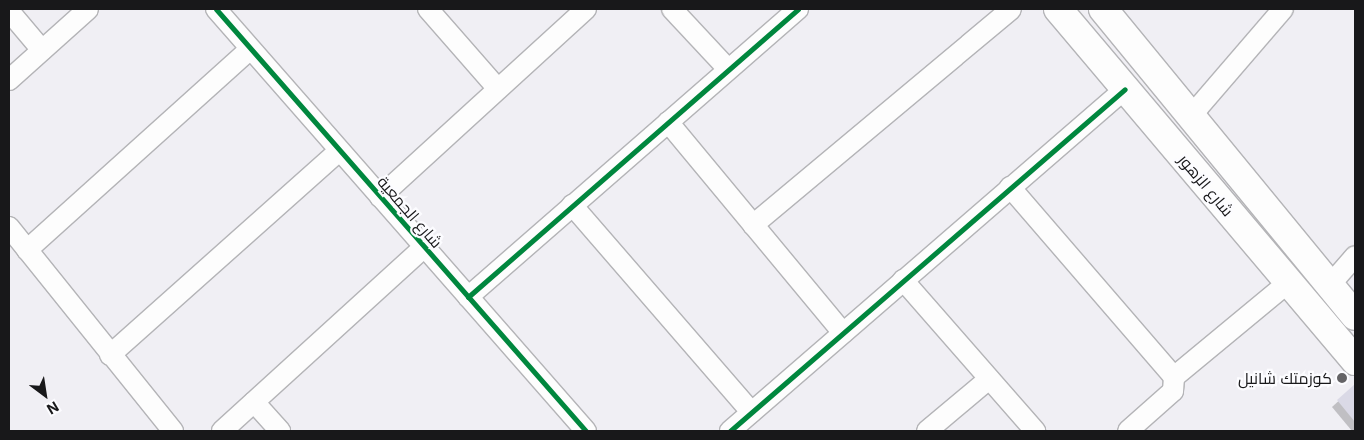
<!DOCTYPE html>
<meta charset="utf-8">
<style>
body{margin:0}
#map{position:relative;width:1364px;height:440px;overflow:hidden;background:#f0eff4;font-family:Inter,Cairo,sans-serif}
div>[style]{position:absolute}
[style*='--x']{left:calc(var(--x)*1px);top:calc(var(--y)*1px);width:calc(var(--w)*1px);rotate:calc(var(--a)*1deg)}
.shadow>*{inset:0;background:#0003}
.building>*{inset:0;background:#dad9e6}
.roads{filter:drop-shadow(1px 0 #b4b4b7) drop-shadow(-1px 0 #b4b4b7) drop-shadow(0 1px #b4b4b7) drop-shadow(0 -1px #b4b4b7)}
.minor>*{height:20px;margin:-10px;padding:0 10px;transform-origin:10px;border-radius:10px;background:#fdfdfd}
.secondary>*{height:28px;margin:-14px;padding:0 14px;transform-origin:14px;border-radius:14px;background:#fdfdfd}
.cycleway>*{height:5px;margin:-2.5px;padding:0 2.5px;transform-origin:2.5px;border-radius:2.5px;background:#00873e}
.dots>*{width:14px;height:14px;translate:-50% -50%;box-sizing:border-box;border:2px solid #fcfcff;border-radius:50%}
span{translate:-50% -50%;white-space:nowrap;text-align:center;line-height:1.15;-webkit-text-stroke:4.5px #fcfcff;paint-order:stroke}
.street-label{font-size:16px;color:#18181a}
.poi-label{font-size:16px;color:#18181a}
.right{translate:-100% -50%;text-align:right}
.frame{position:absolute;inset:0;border:10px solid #18181a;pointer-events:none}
.north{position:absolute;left:20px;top:370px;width:50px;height:50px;-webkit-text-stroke:4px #fcfcff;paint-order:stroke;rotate:149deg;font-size:14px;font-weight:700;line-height:20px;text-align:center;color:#18181a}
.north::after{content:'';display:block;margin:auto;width:18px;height:22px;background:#18181a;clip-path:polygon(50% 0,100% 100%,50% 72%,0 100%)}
</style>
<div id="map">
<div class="shadow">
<i style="clip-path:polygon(1355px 386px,1355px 431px,1352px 431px,1332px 407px)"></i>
</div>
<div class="building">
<i style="clip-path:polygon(1355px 384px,1355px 422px,1337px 400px)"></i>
</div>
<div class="roads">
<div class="minor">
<i style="--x:216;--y:9;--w:561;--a:48.76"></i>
<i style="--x:428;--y:9;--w:106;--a:48.8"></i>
<i style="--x:672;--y:9;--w:82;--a:47"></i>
<i style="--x:9;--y:11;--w:51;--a:49.8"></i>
<i style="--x:9;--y:80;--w:106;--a:-41.9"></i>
<i style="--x:1191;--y:116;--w:141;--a:-49.3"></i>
<i style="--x:668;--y:122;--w:274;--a:50.3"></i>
<i style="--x:1010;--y:187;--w:251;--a:49.2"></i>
<i style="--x:1174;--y:377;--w:14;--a:94"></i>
<i style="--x:1173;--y:391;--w:60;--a:138.4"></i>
<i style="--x:380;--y:197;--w:279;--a:-42.4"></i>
<i style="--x:572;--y:205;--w:274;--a:49.1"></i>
<i style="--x:753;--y:225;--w:336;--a:-39.9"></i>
<i style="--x:9;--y:227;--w:262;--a:51.2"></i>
<i style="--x:27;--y:250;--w:300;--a:-42"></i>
<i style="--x:903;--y:280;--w:201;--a:48.8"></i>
<i style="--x:1330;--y:285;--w:38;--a:-49"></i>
<i style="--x:468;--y:297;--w:438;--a:-41.1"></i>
<i style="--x:110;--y:355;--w:307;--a:-41.7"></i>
<i style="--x:1174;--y:377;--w:149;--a:-39.6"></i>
<i style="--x:254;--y:402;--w:39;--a:48"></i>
<i style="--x:222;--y:431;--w:273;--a:-42.3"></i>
<i style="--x:730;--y:431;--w:522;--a:-40.89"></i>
<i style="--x:927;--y:431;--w:81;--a:-40"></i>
</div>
<div class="secondary">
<i style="--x:1058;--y:9;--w:461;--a:49.8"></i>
<i style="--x:1103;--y:9;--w:397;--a:50.6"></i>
</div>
</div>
<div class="cycleway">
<i style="--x:216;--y:9;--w:561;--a:48.76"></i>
<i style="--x:468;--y:297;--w:438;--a:-41.1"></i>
<i style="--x:730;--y:431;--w:522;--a:-40.89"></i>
</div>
<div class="dots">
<i style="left:1342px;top:378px;background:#646366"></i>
</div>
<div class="street-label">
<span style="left:1206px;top:185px;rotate:50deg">شارع الزهور</span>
<span style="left:410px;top:212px;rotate:49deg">شارع الجمعية</span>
</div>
<div class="poi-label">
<span class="right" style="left:1332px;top:378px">كوزمتك شانيل</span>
</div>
<div class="frame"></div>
<div class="north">N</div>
</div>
